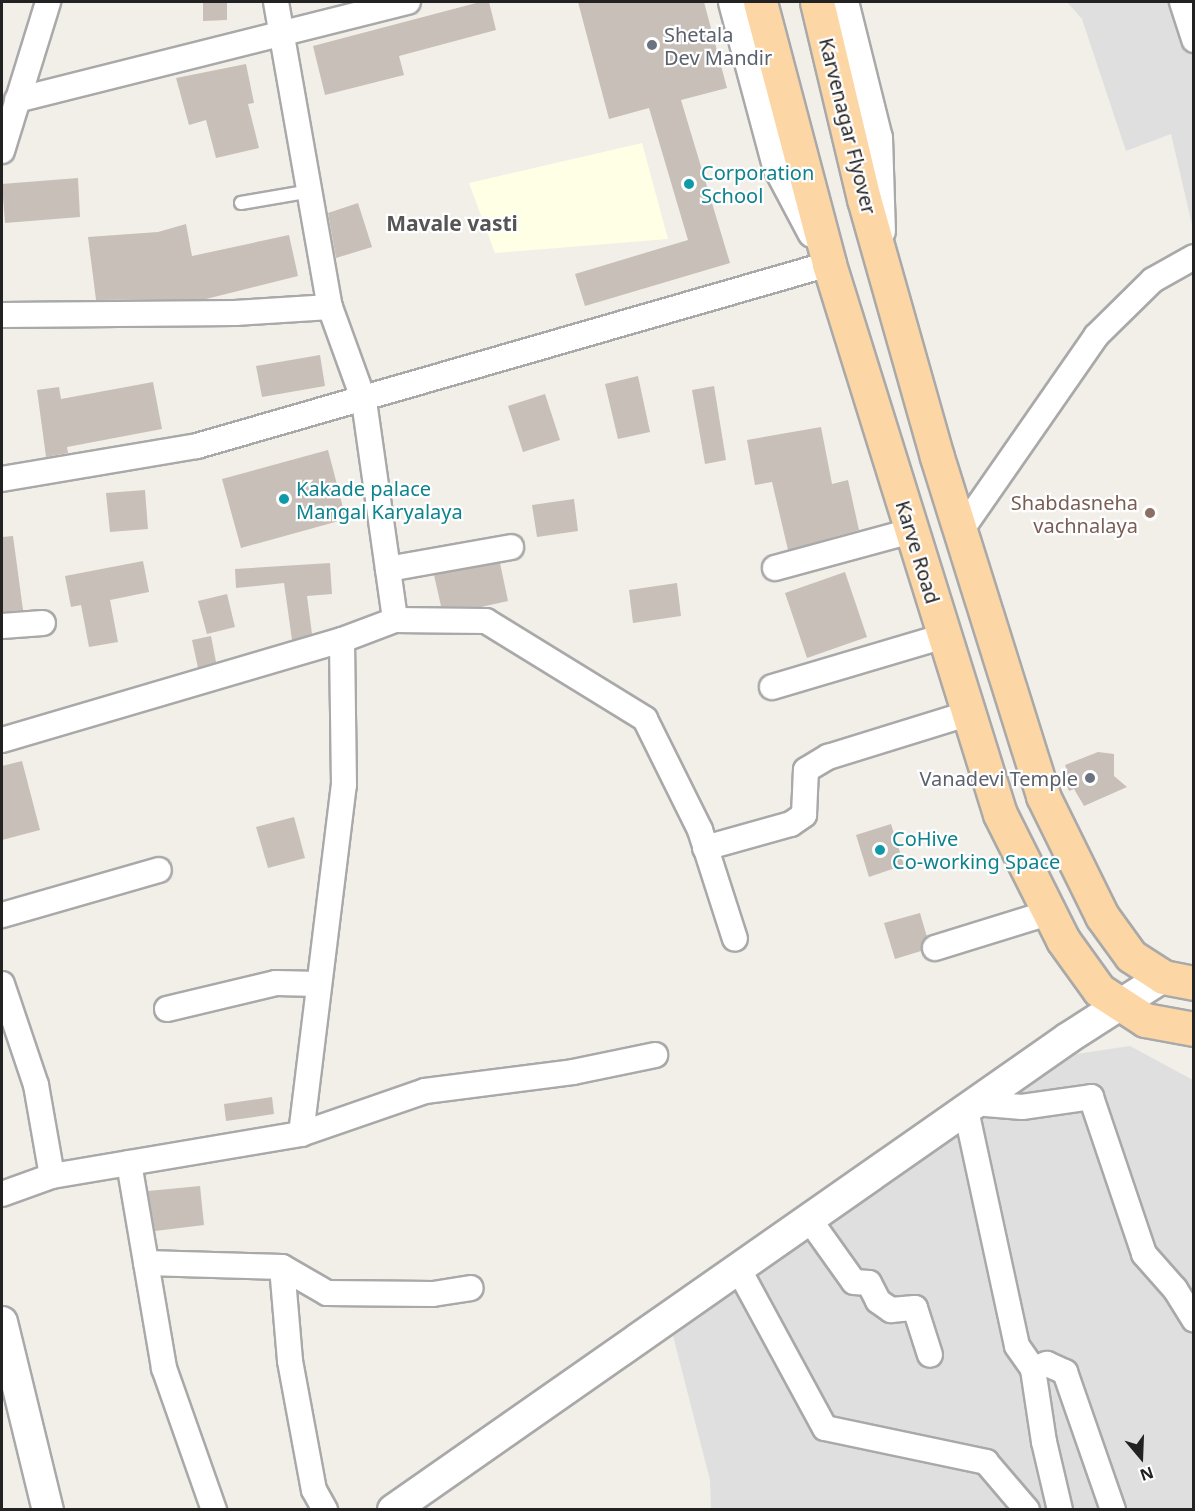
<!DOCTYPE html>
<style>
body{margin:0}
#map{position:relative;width:1195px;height:1511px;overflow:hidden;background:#f2efe9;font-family:"Noto Sans",sans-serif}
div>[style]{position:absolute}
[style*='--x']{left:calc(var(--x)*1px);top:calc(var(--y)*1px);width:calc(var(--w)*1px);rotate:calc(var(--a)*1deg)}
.residential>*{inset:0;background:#e0dfdf}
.education>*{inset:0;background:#ffffe5}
.building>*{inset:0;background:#c7bfb8}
.roads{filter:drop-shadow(2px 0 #a9a9a9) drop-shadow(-2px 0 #a9a9a9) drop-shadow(0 2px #a9a9a9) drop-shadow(0 -2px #a9a9a9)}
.service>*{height:12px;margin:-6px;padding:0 6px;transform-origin:6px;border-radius:6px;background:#fff}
.minor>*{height:24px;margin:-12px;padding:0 12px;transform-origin:12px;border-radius:12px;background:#fff}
.tertiary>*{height:30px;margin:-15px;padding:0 15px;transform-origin:15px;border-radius:15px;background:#fff}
.primary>*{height:33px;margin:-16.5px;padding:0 16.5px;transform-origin:16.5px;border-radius:16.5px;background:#fcd6a4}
.dots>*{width:16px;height:16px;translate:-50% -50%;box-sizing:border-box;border:3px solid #fff;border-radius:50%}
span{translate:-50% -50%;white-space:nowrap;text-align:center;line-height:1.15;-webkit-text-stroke:4.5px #fff;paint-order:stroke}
.worship-label{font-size:20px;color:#5b616d}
.left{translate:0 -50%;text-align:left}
.right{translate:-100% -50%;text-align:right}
.street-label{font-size:20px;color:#222}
.culture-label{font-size:20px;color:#0d838f}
.education-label{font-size:20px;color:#785e54}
.neighbourhood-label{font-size:21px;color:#555;font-weight:700}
.frame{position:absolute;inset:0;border:3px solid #222;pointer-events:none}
.north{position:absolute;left:1111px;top:1427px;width:60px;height:60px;-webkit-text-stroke:4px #fff;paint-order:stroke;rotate:161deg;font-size:16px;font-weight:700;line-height:24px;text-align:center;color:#222}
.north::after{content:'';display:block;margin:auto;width:21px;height:27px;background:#222;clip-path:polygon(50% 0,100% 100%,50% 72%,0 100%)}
</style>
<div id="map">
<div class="residential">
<i style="clip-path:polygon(1067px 2px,1193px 2px,1193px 229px,1171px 134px,1126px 151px,1082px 19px)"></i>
<i style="clip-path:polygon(1130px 1046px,1193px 1080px,1193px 1509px,711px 1509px,710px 1480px,673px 1336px,837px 1213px,1076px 1054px)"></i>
</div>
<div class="education">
<i style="clip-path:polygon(642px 143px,668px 239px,495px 253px,469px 183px)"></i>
</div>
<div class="building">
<i style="clip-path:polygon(203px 2px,227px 2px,227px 20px,203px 21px)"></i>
<i style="clip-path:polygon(480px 2px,489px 2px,496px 30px,399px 56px,404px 75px,325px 95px,313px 46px)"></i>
<i style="clip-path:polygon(578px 2px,704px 2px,727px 88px,681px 100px,730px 263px,585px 306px,575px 274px,688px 240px,649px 108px,609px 119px)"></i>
<i style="clip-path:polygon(246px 64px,254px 103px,248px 104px,259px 148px,216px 158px,206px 120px,189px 125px,176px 78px)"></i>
<i style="clip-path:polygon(78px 178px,80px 217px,5px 223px,2px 184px)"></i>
<i style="clip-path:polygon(358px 203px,372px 247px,336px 258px,328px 213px)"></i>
<i style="clip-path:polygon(186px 224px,192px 256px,289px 235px,298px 276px,206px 299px,96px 300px,88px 237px,158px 232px)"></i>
<i style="clip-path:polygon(320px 355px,325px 386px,262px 397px,256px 366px)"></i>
<i style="clip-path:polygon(638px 376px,650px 432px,618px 439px,605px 384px)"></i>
<i style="clip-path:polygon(153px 382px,162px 429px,67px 447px,68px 453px,46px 457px,37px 390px,59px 387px,61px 399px)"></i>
<i style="clip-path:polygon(714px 386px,726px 460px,705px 464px,692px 390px)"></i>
<i style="clip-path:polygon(545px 394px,560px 440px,523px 452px,508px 406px)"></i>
<i style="clip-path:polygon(821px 427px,832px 484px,848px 480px,859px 530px,788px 550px,772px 482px,755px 485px,747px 440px)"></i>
<i style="clip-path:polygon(328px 450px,346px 519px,241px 548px,222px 479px)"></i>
<i style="clip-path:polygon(145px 490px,148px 529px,110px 532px,106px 493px)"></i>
<i style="clip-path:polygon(574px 499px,578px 531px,537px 537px,532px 505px)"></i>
<i style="clip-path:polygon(13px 536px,23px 610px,2px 612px,2px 537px)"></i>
<i style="clip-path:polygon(143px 561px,149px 592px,110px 600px,118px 642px,89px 647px,81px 605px,71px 607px,65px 576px)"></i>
<i style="clip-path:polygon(330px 563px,332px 594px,307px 596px,312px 634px,292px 640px,284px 583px,236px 588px,235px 569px)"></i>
<i style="clip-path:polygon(500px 563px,508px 601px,481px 607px,441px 606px,434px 575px)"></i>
<i style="clip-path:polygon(845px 572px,867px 637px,807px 658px,785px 593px)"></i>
<i style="clip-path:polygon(677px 583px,681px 616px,633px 623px,629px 590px)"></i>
<i style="clip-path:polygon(227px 594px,235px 627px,207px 634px,198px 601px)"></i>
<i style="clip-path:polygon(211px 636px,216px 662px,198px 668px,192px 640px)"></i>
<i style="clip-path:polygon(1098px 752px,1114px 754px,1114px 776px,1127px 787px,1084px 806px,1074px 789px,1069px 791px,1062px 775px,1067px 771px,1065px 765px)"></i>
<i style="clip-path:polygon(22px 761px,40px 830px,2px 840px,2px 766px)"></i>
<i style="clip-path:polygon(294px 817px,305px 858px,268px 868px,256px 827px)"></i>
<i style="clip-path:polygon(891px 824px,904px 865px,869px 877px,856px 835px)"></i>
<i style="clip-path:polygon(920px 913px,927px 937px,921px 951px,895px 959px,884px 923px)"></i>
<i style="clip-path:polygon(272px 1097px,274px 1114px,226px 1121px,224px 1104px)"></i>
<i style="clip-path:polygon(200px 1186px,204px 1225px,155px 1231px,148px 1191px)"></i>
</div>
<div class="roads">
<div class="service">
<i style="--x:241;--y:203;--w:71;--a:-9.7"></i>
</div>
<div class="minor">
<i style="--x:276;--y:2;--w:310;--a:80"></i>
<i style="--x:330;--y:307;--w:100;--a:70.1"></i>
<i style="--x:364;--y:401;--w:221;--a:81.9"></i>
<i style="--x:1182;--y:2;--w:40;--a:72"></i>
<i style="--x:17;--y:100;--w:403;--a:-14.1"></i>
<i style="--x:2;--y:151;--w:156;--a:-72.8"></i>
<i style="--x:2;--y:315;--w:233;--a:-0.5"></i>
<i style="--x:235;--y:313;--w:95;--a:-3.6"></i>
<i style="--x:2;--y:479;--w:198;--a:-9.6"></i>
<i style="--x:197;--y:446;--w:658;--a:-16.07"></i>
<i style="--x:960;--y:532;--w:239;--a:-55.2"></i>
<i style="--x:1096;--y:336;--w:80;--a:-44.5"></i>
<i style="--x:1153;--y:280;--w:47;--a:-29.3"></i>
<i style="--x:775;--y:568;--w:141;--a:-15.2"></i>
<i style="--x:388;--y:569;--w:125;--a:-10.1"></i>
<i style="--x:2;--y:626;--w:41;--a:-4.2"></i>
<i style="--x:772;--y:687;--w:179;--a:-16.5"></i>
<i style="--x:2;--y:740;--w:354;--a:-16.4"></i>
<i style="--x:342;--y:640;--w:57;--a:-20.7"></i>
<i style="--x:395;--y:620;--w:91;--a:0.6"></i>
<i style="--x:486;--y:621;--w:187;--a:31.6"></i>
<i style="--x:645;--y:719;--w:124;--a:63.6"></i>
<i style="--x:700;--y:830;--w:114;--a:72.2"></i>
<i style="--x:705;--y:848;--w:89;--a:-15.6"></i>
<i style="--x:791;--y:824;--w:16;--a:-35"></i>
<i style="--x:804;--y:815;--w:45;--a:-87.5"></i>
<i style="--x:806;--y:770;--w:26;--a:-31"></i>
<i style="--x:828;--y:757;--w:145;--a:-17.2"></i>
<i style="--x:2;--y:915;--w:163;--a:-16"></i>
<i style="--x:935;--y:948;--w:118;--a:-17.2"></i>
<i style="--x:2;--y:984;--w:107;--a:71.4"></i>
<i style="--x:36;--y:1085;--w:92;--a:80"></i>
<i style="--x:167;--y:1009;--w:112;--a:-13.4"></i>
<i style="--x:276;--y:983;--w:43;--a:1.3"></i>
<i style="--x:974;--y:1103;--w:48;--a:4.8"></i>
<i style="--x:1022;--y:1107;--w:70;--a:-8.2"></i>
<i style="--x:1091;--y:1097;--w:166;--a:71.3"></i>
<i style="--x:1144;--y:1254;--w:47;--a:48.5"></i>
<i style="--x:1175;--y:1289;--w:36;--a:58"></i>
<i style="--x:966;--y:1110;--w:241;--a:77.8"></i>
<i style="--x:1017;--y:1346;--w:28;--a:55"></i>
<i style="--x:301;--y:1134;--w:352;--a:-83"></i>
<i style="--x:344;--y:785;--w:145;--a:-90.8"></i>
<i style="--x:129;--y:1163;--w:208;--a:80.3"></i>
<i style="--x:164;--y:1368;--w:151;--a:70.6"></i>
<i style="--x:2;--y:1194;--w:53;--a:-19.8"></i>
<i style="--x:52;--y:1176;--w:253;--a:-9.6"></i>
<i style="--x:301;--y:1134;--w:131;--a:-19.1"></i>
<i style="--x:425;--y:1091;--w:149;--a:-7.3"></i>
<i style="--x:573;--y:1072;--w:84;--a:-11.7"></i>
<i style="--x:809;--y:1219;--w:77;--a:54.5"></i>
<i style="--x:854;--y:1282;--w:15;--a:4"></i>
<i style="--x:869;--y:1283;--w:20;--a:63"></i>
<i style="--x:878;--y:1301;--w:16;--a:35"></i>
<i style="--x:891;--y:1310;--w:24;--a:-5"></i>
<i style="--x:915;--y:1308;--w:49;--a:72.3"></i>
<i style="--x:146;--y:1263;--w:136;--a:1.7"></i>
<i style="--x:282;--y:1267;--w:52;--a:30"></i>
<i style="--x:327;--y:1293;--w:106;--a:0.5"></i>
<i style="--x:433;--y:1294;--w:38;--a:-9"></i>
<i style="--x:282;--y:1267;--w:94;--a:85.1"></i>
<i style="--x:290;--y:1361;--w:131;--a:79.5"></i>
<i style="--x:314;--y:1490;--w:23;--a:61"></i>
<i style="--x:738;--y:1268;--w:182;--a:61.5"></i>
<i style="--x:825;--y:1428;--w:165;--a:11.9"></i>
<i style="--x:986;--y:1462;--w:63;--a:49.5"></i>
<i style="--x:1060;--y:1510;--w:70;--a:-103.2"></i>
<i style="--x:1044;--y:1442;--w:74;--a:-98.6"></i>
<i style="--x:1033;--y:1369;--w:15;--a:-20"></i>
<i style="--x:1047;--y:1364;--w:20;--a:24"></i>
<i style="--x:1065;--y:1372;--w:146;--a:70.8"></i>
</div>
<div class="tertiary">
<i style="--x:734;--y:2;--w:170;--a:75"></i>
<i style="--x:778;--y:166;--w:75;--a:62.1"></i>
<i style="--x:843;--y:2;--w:140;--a:76"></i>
<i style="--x:877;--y:138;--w:93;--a:88.2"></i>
<i style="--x:2;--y:1322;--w:194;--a:76.3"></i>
<i style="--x:393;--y:1510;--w:824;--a:-34.96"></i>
<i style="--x:1068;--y:1038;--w:113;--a:-32.7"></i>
</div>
<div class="primary">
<i style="--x:760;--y:2;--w:271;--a:75.2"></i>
<i style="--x:829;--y:264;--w:576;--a:72.73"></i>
<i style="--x:1000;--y:814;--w:141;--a:63.4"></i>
<i style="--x:1063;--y:940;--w:62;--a:54.2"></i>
<i style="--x:1099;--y:990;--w:55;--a:33.1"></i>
<i style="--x:1145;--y:1020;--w:50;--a:10.4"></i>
<i style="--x:817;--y:2;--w:203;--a:76.6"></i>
<i style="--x:864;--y:199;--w:268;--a:74.2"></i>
<i style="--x:937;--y:457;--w:355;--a:72.6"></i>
<i style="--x:1043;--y:796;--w:134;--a:63.8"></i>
<i style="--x:1102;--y:916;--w:49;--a:54.1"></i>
<i style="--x:1131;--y:956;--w:38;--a:33"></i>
<i style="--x:1163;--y:977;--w:32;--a:11"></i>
</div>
</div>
<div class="dots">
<i style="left:652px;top:45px;background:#6b7280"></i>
<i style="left:689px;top:184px;background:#0f9aa8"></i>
<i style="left:284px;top:499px;background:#0f9aa8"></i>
<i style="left:1150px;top:513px;background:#8d6e63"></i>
<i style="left:1090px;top:778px;background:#6b7280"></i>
<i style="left:880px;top:850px;background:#0f9aa8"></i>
</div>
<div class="worship-label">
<span class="left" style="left:664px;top:46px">Shetala<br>Dev Mandir</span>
<span class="right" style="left:1078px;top:778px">Vanadevi Temple</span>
</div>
<div class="street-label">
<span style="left:848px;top:126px;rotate:76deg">Karvenagar Flyover</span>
<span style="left:918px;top:552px;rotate:73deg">Karve Road</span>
</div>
<div class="culture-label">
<span class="left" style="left:701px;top:184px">Corporation<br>School</span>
<span class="left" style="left:296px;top:500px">Kakade palace<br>Mangal Karyalaya</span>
<span class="left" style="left:892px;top:850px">CoHive<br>Co-working Space</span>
</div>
<div class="education-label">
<span class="right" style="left:1138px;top:514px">Shabdasneha<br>vachnalaya</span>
</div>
<div class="neighbourhood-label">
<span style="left:452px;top:223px">Mavale vasti</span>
</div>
<div class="frame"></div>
<div class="north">N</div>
</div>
